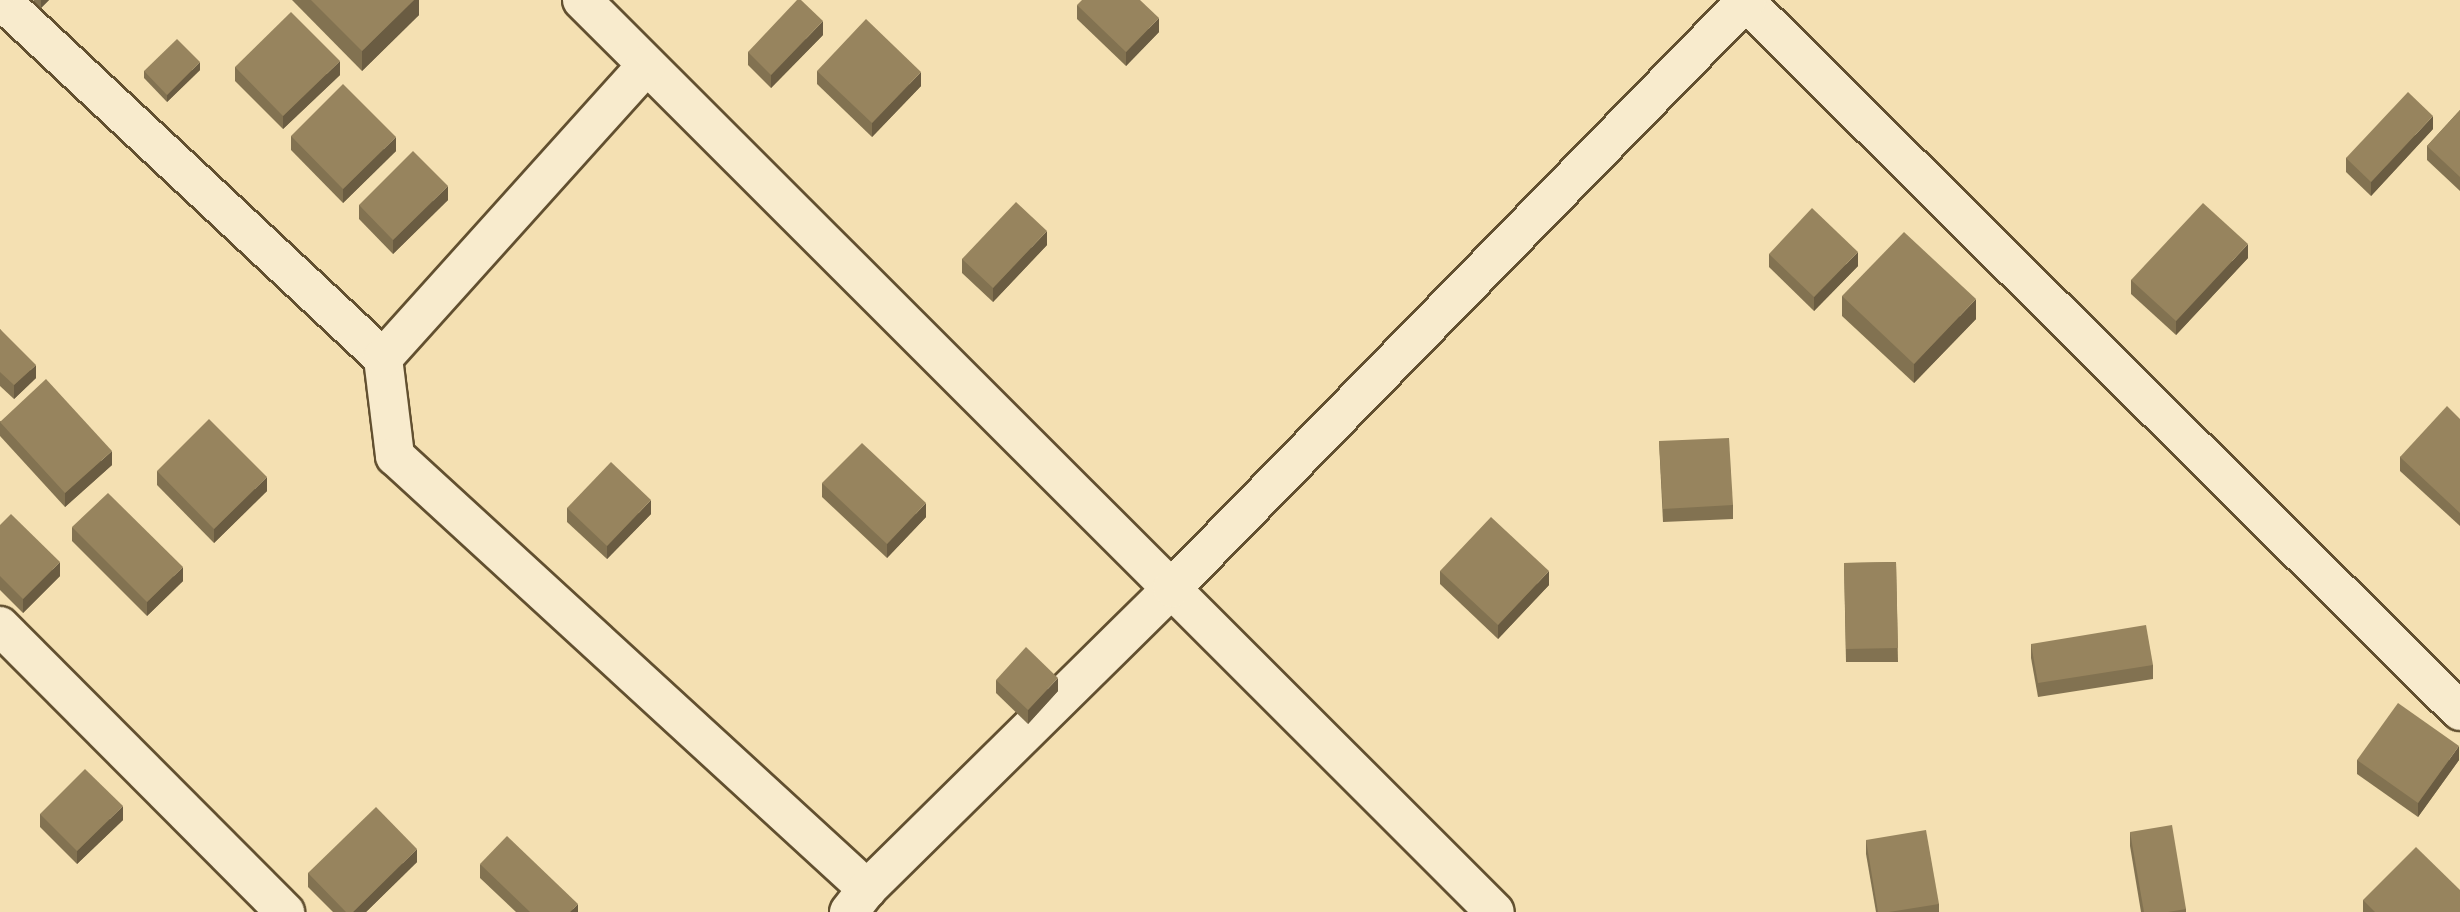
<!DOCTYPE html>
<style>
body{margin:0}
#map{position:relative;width:2460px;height:912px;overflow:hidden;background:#f4e0b2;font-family:"Old Standard TT",serif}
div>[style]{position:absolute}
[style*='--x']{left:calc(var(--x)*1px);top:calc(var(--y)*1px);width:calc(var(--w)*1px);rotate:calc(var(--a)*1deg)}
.roads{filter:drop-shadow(2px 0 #625030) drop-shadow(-2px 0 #625030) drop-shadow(0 2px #625030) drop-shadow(0 -2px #625030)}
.minor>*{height:38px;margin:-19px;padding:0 19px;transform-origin:19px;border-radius:19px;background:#f8ebcd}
.wall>*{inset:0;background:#827251}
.shaded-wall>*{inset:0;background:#6a5c42}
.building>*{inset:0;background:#97845e}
span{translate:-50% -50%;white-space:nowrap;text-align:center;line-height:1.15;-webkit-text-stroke:7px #f8ebcd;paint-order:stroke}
</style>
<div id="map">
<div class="roads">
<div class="minor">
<i style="--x:1;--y:0;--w:524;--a:43.14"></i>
<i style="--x:383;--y:358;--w:99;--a:83"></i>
<i style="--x:395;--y:456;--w:641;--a:42.53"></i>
<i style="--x:582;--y:0;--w:1290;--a:44.97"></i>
<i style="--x:1746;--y:2;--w:1006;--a:44.8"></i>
<i style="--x:383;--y:358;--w:394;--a:-48"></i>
<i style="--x:0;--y:626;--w:404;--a:45.1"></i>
<i style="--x:849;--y:912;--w:29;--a:-52"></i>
<i style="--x:867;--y:889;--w:429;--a:-44.6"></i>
<i style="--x:1172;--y:588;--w:822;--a:-45.64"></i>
</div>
</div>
<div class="wall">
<i style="clip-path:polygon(33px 0,49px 0,41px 8px)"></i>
<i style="clip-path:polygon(292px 0,419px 0,419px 15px,362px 71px)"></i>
<i style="clip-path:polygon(1077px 5px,1159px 32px,1126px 66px,1077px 19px)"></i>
<i style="clip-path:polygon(823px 35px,771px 88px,748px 65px,748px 52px)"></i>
<i style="clip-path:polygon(235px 67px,340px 75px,283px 129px,235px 81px)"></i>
<i style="clip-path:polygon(200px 70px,167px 102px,144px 78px,144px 71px)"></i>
<i style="clip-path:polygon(817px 71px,921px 86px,872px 137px,817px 84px)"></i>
<i style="clip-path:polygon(2460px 110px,2460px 191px,2427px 160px,2427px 146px)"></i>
<i style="clip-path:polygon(2433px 129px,2371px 196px,2346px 172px,2346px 158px)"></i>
<i style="clip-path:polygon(291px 136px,396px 151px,343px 203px,291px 150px)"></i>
<i style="clip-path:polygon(448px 200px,393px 254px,359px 219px,359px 205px)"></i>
<i style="clip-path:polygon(1047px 245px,993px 302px,962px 273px,962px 259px)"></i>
<i style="clip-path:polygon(1769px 254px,1858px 266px,1814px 311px,1769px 267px)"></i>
<i style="clip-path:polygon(2248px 258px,2176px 335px,2131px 294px,2131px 280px)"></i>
<i style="clip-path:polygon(1842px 296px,1976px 319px,1914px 383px,1842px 316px)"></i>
<i style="clip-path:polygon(0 329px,36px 378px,14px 399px,0 386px)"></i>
<i style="clip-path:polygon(2460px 419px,2460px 526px,2400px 471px,2400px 457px)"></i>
<i style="clip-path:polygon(0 421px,112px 465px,65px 507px,0 436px)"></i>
<i style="clip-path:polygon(1659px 441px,1733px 505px,1733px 519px,1663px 522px)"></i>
<i style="clip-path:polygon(157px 471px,267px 491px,214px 543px,157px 485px)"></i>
<i style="clip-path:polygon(822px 483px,926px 517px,887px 558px,822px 497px)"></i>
<i style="clip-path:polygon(567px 508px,651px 514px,607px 559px,567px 522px)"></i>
<i style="clip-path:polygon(0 525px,60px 576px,23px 613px,0 590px)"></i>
<i style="clip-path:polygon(72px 527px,183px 581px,147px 616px,72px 541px)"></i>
<i style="clip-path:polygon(1896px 562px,1898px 662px,1846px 662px,1844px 563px)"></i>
<i style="clip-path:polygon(1440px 571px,1549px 585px,1498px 639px,1440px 584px)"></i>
<i style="clip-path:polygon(2031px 644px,2153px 665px,2153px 679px,2038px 697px,2031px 658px)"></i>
<i style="clip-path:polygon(996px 680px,1058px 691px,1028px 724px,996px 693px)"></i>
<i style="clip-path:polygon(2357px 760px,2459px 760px,2418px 817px,2357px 774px)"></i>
<i style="clip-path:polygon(40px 814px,123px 820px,77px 864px,40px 827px)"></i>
<i style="clip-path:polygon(2130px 832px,2186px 909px,2186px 912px,2141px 912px,2130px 846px)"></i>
<i style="clip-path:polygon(1866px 840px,1939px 904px,1939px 912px,1876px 912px,1866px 854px)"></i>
<i style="clip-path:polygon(417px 862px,366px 912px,333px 912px,308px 887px,308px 873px)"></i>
<i style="clip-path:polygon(480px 864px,578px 912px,516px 912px,480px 878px)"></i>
<i style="clip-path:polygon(2363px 900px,2460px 912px,2363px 912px)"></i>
</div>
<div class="shaded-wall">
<i style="clip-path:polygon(41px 0,49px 0,41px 8px)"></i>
<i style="clip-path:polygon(414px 0,419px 0,419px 15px,362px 71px,362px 51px)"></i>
<i style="clip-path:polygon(1159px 18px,1159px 32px,1126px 66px,1126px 52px)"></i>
<i style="clip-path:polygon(823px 21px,823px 35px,771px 88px,771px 75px)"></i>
<i style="clip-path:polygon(340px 61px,340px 75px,283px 129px,283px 116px)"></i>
<i style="clip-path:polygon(200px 62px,200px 70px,167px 102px,167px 95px)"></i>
<i style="clip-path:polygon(921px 72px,921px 86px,872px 137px,872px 123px)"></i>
<i style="clip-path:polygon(2433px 116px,2433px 129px,2371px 196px,2371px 182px)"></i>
<i style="clip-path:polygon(396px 137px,396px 151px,343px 203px,343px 189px)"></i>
<i style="clip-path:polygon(448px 186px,448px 200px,393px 254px,393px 240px)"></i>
<i style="clip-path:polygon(1047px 231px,1047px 245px,993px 302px,993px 288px)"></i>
<i style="clip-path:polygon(2248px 244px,2248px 258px,2176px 335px,2176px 321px)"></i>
<i style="clip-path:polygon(1858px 252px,1858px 266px,1814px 311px,1814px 297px)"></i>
<i style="clip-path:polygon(1976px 299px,1976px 319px,1914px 383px,1914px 364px)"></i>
<i style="clip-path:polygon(36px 365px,36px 378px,14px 399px,14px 385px)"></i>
<i style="clip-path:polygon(112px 451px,112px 465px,65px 507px,65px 493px)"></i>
<i style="clip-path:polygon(267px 477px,267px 491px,214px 543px,214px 529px)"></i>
<i style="clip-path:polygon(651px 500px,651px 514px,607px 559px,607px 546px)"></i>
<i style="clip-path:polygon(926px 503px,926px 517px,887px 558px,887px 544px)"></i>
<i style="clip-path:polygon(60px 562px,60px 576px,23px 613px,23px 599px)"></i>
<i style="clip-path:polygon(183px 567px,183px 581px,147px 616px,147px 602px)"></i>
<i style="clip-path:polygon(1549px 571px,1549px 585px,1498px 639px,1498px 625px)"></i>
<i style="clip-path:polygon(1058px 678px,1058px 691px,1028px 724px,1028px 710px)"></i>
<i style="clip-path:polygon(2459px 746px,2459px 760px,2418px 817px,2418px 803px)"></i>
<i style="clip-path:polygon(123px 806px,123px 820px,77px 864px,77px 851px)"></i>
<i style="clip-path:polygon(417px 849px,417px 862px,366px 912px,353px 912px)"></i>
<i style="clip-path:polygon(578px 904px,578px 912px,570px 912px)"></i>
</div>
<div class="building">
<i style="clip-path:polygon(311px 0,414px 0,362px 51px)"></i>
<i style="clip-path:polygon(797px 0,801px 0,823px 21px,771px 75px,748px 52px)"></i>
<i style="clip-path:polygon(1082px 0,1140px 0,1159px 18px,1126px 52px,1077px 5px)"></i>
<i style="clip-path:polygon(291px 12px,340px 61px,283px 116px,235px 67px)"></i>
<i style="clip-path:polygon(866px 19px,921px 72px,872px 123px,817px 71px)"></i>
<i style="clip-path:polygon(177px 39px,200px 62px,167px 95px,144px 71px)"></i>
<i style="clip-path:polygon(343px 84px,396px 137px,343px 189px,291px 136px)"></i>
<i style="clip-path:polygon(2408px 92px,2433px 116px,2371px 182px,2346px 158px)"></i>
<i style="clip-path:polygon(2460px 110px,2460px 177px,2427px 146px)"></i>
<i style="clip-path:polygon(413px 151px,448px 186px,393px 240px,359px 205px)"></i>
<i style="clip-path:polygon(1016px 202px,1047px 231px,993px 288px,962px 259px)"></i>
<i style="clip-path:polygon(2203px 203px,2248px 244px,2176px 321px,2131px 280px)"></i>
<i style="clip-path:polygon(1812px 208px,1858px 252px,1814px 297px,1769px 254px)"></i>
<i style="clip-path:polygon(1904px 232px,1976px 299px,1914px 364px,1842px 296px)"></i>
<i style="clip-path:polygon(0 329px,36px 365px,14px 385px,0 372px)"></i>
<i style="clip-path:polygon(46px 379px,112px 451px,65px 493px,0 422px)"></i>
<i style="clip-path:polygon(2447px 406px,2460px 419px,2460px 513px,2400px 457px)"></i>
<i style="clip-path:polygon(209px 419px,267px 477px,214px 529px,157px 471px)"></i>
<i style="clip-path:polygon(1729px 438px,1733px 505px,1663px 509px,1659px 441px)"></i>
<i style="clip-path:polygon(862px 443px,926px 503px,887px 544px,822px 483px)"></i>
<i style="clip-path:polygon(611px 462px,651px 500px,607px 546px,567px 508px)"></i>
<i style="clip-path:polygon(108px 493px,183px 567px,147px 602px,72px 527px)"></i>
<i style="clip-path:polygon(11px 514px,60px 562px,23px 599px,0 576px,0 525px)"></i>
<i style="clip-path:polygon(1491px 517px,1549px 571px,1498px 625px,1440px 571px)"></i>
<i style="clip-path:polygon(1896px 562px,1898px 648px,1846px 649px,1844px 563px)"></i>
<i style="clip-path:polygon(2146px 625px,2153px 665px,2038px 683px,2031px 644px)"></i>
<i style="clip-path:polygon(1026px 647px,1058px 678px,1028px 710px,996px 680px)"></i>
<i style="clip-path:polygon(2398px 703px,2459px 746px,2418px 803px,2357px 760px)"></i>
<i style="clip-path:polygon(85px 769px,123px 806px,77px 851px,40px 814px)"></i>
<i style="clip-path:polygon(376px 807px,417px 849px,353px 912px,346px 912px,308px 873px)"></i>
<i style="clip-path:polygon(2172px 825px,2186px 909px,2168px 912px,2144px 912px,2130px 832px)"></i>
<i style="clip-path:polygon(1926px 830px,1939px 904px,1889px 912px,1878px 912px,1866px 840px)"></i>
<i style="clip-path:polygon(507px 836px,578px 904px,570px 912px,530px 912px,480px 864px)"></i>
<i style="clip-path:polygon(2416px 847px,2460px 890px,2460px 912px,2375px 912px,2363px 900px)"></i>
</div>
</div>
